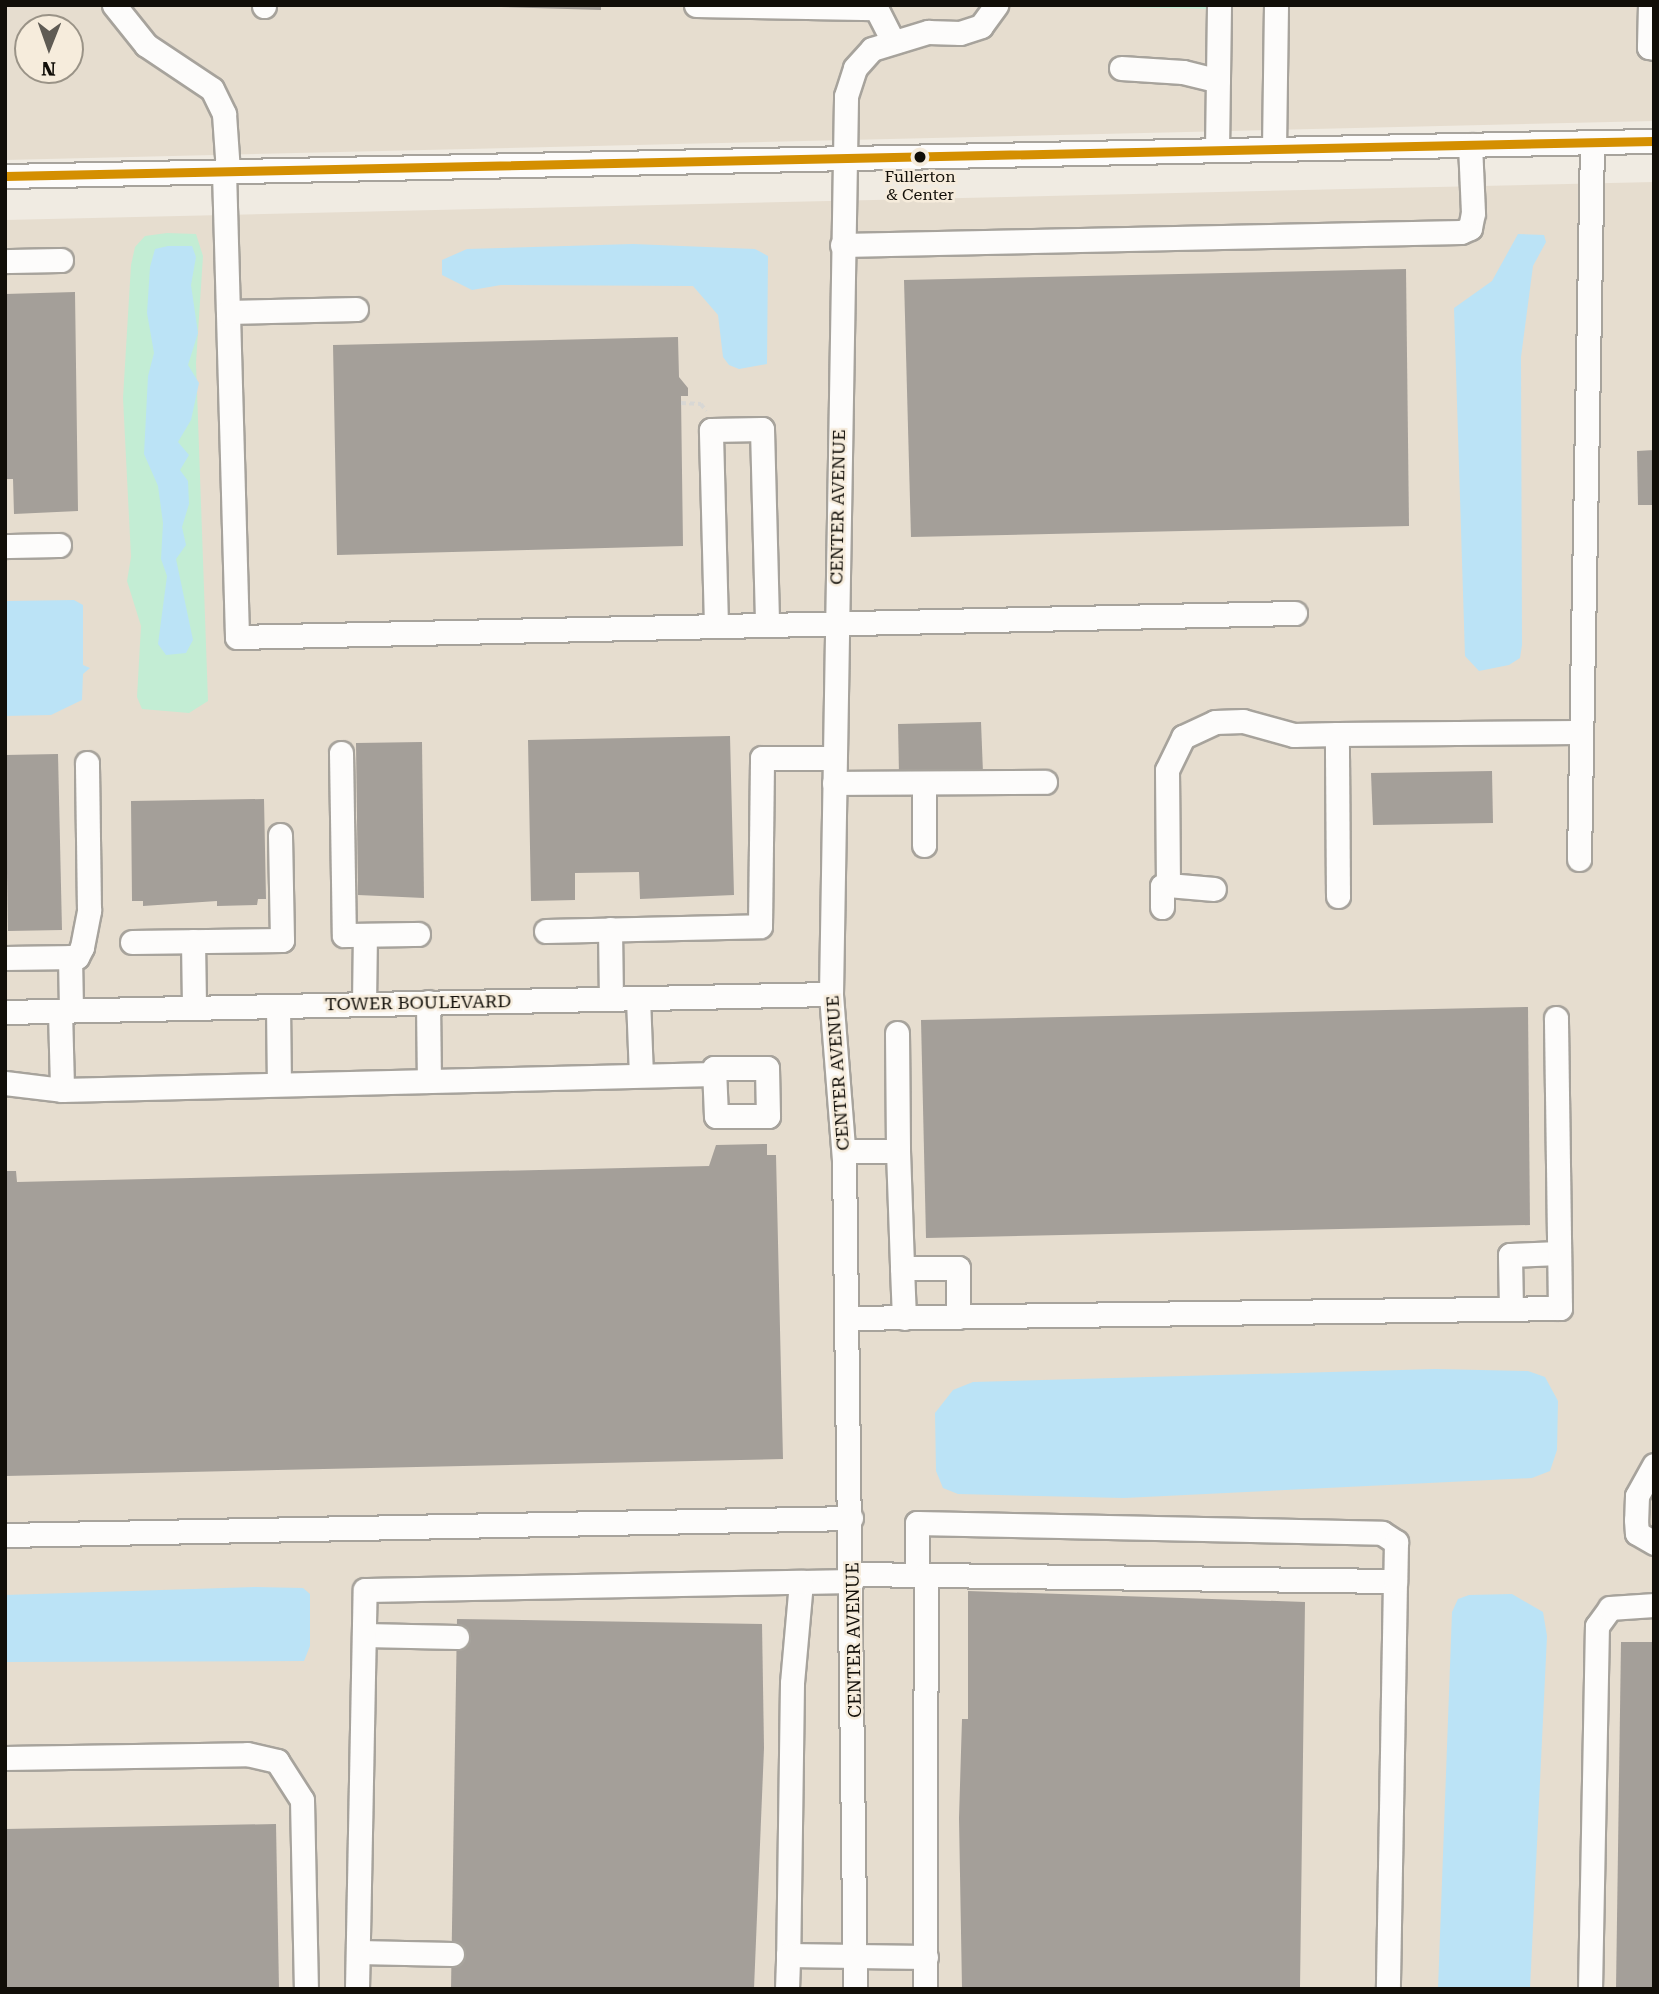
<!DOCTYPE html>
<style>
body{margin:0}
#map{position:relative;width:1659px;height:1994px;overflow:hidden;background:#f0ebe2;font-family:"Roboto Serif",serif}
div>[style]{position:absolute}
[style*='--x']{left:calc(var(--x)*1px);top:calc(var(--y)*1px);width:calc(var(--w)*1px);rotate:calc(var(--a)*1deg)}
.industrial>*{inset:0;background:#e6ddcf}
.green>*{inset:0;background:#c3edd4}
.water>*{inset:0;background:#bbe3f6}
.building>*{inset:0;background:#a49f99}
.path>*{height:3.5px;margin-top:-1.75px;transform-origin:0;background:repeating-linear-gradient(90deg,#d8d7d4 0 5px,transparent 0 8.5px)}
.roads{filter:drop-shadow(2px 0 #a7a39c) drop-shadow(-2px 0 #a7a39c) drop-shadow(0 2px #a7a39c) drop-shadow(0 -2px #a7a39c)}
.minor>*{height:23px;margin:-11.5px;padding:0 11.5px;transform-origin:11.5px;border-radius:11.5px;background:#fdfcfb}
.bus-1>*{height:9px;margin:-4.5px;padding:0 4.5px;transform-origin:4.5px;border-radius:4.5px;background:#d48f01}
.dots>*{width:19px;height:19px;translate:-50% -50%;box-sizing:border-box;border:4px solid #f6ecdc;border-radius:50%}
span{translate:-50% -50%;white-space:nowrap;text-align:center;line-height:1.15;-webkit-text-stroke:5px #f6ecdc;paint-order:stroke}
.bus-label{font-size:16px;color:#110e08}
.street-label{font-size:18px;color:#110e08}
.frame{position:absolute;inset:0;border:7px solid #110e08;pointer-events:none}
.north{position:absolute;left:14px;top:14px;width:70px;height:70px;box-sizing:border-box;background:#f6ecdc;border:2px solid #9a9387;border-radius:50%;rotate:181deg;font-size:19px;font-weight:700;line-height:28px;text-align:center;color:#110e08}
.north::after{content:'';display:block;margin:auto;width:24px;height:32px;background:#5f5b54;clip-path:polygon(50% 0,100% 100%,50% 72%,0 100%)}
</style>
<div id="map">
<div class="industrial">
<i style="clip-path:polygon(evenodd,5px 5px,1654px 5px,1654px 121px,5px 160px,5px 5px,28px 28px,70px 28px,70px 70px,28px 70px,28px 28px)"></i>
<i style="clip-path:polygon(1654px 182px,1654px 1989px,5px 1989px,5px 220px)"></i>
</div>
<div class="green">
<i style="clip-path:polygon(1036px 5px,1213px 5px,1212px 9px)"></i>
<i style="clip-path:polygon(167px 233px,196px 234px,203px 256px,196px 363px,208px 701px,189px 713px,142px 709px,137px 697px,141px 626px,127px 581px,131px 557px,123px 398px,131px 265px,135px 247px,145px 236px)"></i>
</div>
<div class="water">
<i style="clip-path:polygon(1518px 234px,1544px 235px,1546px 242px,1533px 266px,1521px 357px,1522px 645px,1520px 658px,1509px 665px,1479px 671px,1465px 656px,1454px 308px,1492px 281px)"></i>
<i style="clip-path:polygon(633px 244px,755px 249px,768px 256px,767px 364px,739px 369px,729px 365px,723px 357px,718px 315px,693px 286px,501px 285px,472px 290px,442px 275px,442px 260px,467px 249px)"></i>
<i style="clip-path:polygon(168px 246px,192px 246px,196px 257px,191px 285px,198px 333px,188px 365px,199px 383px,191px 420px,178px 442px,189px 455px,180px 470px,188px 481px,189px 504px,182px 527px,186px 545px,176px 559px,193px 640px,186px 653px,166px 655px,158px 644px,167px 576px,161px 559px,163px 523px,158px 486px,144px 454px,148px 376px,154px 353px,147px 313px,150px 267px,155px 249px)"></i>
<i style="clip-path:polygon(74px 600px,83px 605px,83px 665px,90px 668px,83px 674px,82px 700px,51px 715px,5px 716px,5px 601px)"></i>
<i style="clip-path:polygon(1435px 1369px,1528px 1371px,1545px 1377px,1558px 1401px,1557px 1450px,1550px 1471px,1532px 1478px,1124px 1498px,958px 1494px,943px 1488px,936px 1471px,935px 1413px,953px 1390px,973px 1382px)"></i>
<i style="clip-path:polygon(255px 1587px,303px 1588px,310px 1594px,310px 1646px,304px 1661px,5px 1662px,5px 1595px)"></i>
<i style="clip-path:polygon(1512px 1594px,1543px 1612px,1547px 1636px,1530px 1989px,1438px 1989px,1452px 1612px,1458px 1599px,1469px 1595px)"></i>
</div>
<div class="building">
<i style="clip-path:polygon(428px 5px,601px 5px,601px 10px)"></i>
<i style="clip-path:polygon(1406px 269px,1409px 526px,911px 537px,904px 280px)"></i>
<i style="clip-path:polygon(75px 292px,78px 511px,14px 514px,13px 479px,5px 479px,5px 294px)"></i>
<i style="clip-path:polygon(678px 337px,679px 377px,688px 388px,688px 396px,681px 396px,683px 546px,337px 555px,333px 345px)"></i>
<i style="clip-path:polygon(1654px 450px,1654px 505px,1638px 505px,1637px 451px)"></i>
<i style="clip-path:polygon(981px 722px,983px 773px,899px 774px,898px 724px)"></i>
<i style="clip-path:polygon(730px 736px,734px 895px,640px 899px,639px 872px,575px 873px,575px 900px,531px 901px,528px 740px)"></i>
<i style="clip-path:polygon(422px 742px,424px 898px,358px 895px,356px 743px)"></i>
<i style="clip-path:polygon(58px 754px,62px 930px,8px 931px,5px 755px)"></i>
<i style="clip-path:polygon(1492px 771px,1493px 823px,1373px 825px,1371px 773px)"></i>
<i style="clip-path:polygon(264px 799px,266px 899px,258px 899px,257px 905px,217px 906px,217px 901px,143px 906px,143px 901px,132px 901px,131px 801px)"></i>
<i style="clip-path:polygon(1528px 1007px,1530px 1225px,926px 1238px,921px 1020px)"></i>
<i style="clip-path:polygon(767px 1144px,767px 1155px,776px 1155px,783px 1459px,5px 1476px,5px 1171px,16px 1171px,17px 1182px,709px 1166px,716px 1145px)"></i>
<i style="clip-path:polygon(968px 1591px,1305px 1602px,1300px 1989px,962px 1989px,959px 1818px,962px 1719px,968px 1719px)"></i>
<i style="clip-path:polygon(457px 1619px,762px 1624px,764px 1748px,754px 1989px,451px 1989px)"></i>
<i style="clip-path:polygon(1621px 1642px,1654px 1642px,1654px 1989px,1616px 1989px)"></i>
<i style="clip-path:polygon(276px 1824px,279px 1989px,5px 1989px,5px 1829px)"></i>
</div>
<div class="path">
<i style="--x:681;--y:403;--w:20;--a:3"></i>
<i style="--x:701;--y:404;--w:9;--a:54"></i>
</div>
<div class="roads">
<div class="minor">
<i style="--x:114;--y:5;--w:51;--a:51.3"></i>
<i style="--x:146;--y:45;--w:79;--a:33.7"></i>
<i style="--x:212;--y:89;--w:28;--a:64"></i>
<i style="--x:224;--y:114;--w:57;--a:86"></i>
<i style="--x:696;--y:5;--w:180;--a:1"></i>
<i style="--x:876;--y:8;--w:38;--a:63"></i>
<i style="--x:1650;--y:5;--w:42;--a:91.4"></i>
<i style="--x:1649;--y:47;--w:5;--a:11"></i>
<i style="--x:264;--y:6;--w:1;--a:-90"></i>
<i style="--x:1121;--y:68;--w:62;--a:3.7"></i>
<i style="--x:1183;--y:72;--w:36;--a:14"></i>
<i style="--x:1274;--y:149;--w:144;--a:-89.2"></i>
<i style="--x:1217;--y:150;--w:145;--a:-89.2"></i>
<i style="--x:224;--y:171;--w:466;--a:88.4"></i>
<i style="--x:237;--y:637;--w:1058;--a:-1.3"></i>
<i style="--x:5;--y:176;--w:1649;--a:-1.22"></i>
<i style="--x:842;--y:245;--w:619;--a:-1.2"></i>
<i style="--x:1461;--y:232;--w:10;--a:-24"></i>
<i style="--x:1470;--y:228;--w:15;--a:-79"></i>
<i style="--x:1473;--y:213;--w:68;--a:-92.5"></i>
<i style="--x:5;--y:261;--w:56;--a:-1"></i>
<i style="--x:228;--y:312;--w:128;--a:-1.3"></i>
<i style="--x:5;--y:546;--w:54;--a:-1.1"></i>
<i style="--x:716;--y:625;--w:195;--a:-91.5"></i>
<i style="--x:711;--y:430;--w:51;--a:-1.1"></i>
<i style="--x:762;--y:429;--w:195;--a:88.5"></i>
<i style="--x:341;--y:753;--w:182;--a:89.1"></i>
<i style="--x:344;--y:935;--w:74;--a:-0.8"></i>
<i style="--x:834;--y:783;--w:211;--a:-0.3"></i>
<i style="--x:924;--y:845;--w:62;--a:-90"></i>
<i style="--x:1579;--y:859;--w:716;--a:-88.96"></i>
<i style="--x:1168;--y:885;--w:46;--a:5"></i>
<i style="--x:1338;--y:896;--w:162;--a:-90.4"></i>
<i style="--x:1337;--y:734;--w:240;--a:-0.5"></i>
<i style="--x:1162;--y:907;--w:21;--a:-90"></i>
<i style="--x:1162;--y:886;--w:6;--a:-9"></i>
<i style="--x:1168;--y:885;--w:115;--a:-90.5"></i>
<i style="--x:1167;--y:770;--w:37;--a:-64"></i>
<i style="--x:1183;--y:737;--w:35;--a:-25"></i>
<i style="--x:1215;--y:722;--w:28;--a:-2"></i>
<i style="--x:1243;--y:721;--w:53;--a:15.4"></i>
<i style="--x:1294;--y:735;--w:43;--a:-1.3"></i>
<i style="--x:610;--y:929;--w:70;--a:89.2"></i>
<i style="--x:546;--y:931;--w:214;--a:-1.3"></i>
<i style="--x:760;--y:926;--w:168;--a:-89.3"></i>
<i style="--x:762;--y:758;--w:72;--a:0"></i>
<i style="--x:193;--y:941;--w:66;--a:89.1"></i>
<i style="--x:132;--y:942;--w:150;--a:-0.8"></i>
<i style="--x:282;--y:940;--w:105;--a:-91.1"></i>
<i style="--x:70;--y:957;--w:53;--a:88.9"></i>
<i style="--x:5;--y:958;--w:72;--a:-0.8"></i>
<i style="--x:77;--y:957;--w:11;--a:-63"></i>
<i style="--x:82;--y:947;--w:38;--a:-79"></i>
<i style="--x:89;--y:910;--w:147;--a:-90.8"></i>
<i style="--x:638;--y:998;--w:77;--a:87.8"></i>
<i style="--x:428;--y:1002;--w:79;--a:89.3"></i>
<i style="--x:364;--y:1004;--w:69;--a:-89.2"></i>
<i style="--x:278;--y:1006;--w:78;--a:89.3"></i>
<i style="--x:60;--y:1011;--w:79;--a:88.5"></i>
<i style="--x:62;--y:1090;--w:652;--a:-1.41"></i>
<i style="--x:5;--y:1012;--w:826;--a:-1.25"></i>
<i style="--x:897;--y:1033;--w:118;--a:89.5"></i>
<i style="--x:714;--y:1068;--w:53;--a:0"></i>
<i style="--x:767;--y:1068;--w:48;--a:88.8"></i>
<i style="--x:768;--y:1116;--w:52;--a:180"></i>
<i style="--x:716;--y:1116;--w:48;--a:-92.4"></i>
<i style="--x:5;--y:1083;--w:57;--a:7"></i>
<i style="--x:844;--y:1151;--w:54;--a:0"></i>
<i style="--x:898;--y:1151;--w:117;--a:88"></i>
<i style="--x:1511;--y:1309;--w:54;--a:-91.1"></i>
<i style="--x:1510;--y:1255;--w:49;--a:-2.3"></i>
<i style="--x:848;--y:1318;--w:712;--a:-0.8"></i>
<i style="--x:1560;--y:1308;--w:290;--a:-90.8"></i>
<i style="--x:904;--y:1318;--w:50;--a:-92.3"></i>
<i style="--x:902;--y:1268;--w:56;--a:0"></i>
<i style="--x:958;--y:1268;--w:49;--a:90"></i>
<i style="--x:1654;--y:1465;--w:35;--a:119"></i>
<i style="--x:1637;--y:1496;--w:24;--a:92"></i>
<i style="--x:1636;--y:1520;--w:13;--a:86"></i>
<i style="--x:1637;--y:1533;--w:20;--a:30"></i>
<i style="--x:5;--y:1535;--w:846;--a:-1.15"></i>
<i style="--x:852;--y:1574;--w:543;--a:0.74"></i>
<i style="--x:1395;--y:1581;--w:408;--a:91"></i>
<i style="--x:917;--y:1575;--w:52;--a:-90"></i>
<i style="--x:917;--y:1523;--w:465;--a:1.2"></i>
<i style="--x:1382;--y:1533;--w:17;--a:33"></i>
<i style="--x:1396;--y:1542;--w:39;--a:91"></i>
<i style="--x:852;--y:1581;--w:51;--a:178.9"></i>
<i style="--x:801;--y:1582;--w:101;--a:95.1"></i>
<i style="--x:792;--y:1683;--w:272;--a:90.8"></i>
<i style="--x:788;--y:1955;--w:138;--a:0.8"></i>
<i style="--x:364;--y:1635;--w:93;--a:1.2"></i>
<i style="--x:5;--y:1758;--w:242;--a:-0.9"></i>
<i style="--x:247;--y:1754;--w:31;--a:13"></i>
<i style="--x:277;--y:1761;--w:46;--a:57.3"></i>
<i style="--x:302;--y:1800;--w:189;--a:88.8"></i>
<i style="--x:358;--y:1952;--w:94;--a:1.2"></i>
<i style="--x:357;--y:1989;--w:399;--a:-88.9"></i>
<i style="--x:365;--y:1590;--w:436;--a:-1.1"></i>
<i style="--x:787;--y:1989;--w:34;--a:-88"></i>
<i style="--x:855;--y:1989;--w:829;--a:-90.76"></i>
<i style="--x:844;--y:1160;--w:167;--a:-94.5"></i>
<i style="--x:831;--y:994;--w:898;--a:-89.04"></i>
<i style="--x:846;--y:96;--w:29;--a:-72"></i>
<i style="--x:855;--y:68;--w:25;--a:-48"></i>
<i style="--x:872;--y:49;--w:59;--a:-16.9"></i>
<i style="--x:928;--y:32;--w:32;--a:2"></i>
<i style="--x:960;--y:33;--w:22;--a:-18"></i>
<i style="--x:981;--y:26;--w:26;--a:-54"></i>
<i style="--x:925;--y:1989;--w:414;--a:-89.9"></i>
<i style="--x:1590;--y:1989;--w:363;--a:-88.9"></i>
<i style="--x:1597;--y:1626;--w:22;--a:-54"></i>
<i style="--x:1610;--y:1608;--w:44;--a:-3.9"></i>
</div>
</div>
<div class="bus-1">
<i style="--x:5;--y:176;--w:1649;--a:-1.22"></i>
</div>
<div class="dots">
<i style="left:920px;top:157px;background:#110e08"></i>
</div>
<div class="bus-label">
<span style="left:920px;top:186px">Fullerton<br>&amp; Center</span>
</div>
<div class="street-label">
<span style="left:838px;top:507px;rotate:-89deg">CENTER AVENUE</span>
<span style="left:418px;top:1003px;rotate:-1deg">TOWER BOULEVARD</span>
<span style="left:838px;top:1073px;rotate:-94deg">CENTER AVENUE</span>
<span style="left:854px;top:1640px;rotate:-91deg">CENTER AVENUE</span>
</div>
<div class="frame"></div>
<div class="north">N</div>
</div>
